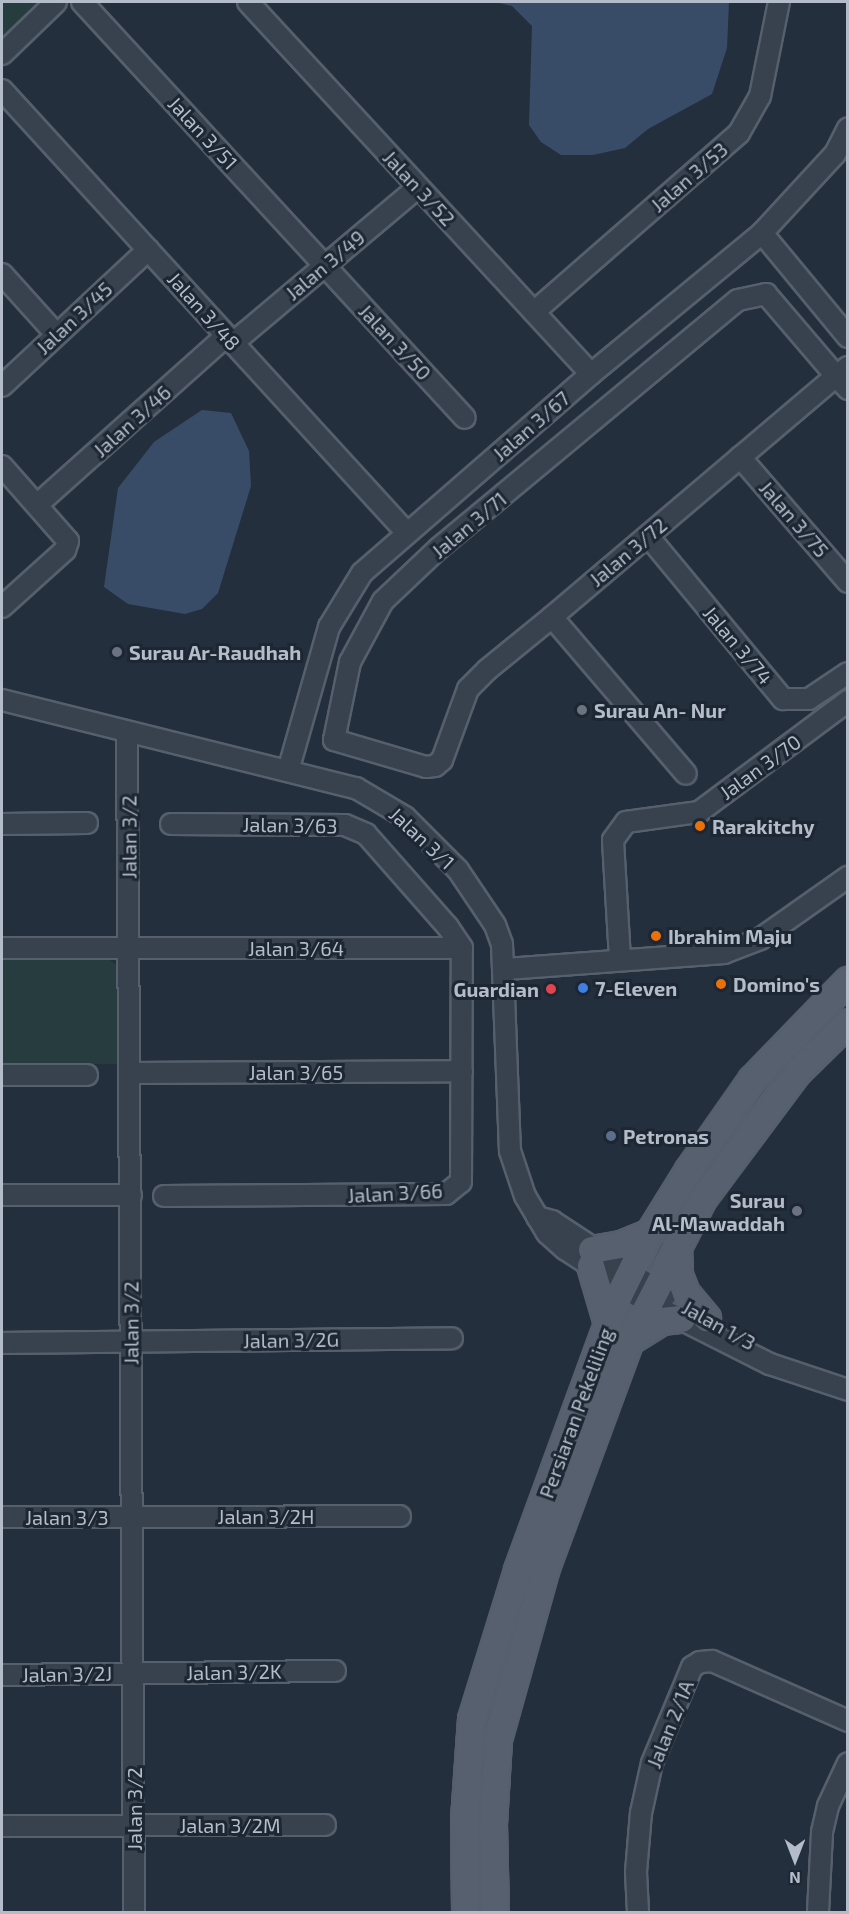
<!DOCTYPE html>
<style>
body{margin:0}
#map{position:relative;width:849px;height:1914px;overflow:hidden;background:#242f3e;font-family:"Exo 2",sans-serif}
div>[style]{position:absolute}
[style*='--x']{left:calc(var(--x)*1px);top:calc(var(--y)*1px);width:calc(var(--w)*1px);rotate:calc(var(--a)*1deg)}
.green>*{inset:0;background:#263c3f}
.water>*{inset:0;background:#394c67}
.roads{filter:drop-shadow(2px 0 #565f6c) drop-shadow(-2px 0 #565f6c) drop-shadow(0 2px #565f6c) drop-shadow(0 -2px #565f6c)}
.minor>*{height:20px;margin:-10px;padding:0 10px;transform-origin:10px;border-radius:10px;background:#38414e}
.major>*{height:26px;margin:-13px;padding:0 13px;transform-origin:13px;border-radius:13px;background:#56606e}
.dots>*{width:16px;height:16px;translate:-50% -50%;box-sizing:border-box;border:3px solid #1d2633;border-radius:50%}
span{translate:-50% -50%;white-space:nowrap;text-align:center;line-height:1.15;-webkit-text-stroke:6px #1d2633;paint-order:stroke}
.street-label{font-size:20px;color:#b4bcc9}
.poi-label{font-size:20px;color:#b4bcc9;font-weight:700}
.left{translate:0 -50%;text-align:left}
.right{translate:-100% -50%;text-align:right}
.frame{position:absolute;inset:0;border:3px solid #b4bcc9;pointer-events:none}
.north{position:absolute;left:765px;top:1830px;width:60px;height:60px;-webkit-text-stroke:4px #1d2633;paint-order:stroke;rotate:180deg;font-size:16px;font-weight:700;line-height:24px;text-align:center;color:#b4bcc9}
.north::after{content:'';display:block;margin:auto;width:21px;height:27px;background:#b4bcc9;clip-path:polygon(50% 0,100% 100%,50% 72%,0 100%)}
</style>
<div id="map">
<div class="green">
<i style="clip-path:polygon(2px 2px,48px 2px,2px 44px)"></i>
<i style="clip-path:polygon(105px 956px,120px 968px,120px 1064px,2px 1064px,2px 957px)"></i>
</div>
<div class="water">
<i style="clip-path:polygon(495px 2px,729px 2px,727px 48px,712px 94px,648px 129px,625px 148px,593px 155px,561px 155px,541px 142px,529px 125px,532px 26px,512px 6px)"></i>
<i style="clip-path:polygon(202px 410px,231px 413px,249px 451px,251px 486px,218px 593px,202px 609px,185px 614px,128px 604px,104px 587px,118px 488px,154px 442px)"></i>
</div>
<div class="roads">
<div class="minor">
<i style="--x:82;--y:2;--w:565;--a:47.37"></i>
<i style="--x:248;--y:2;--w:506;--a:47.32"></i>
<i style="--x:2;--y:54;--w:75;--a:-43.9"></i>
<i style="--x:2;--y:90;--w:599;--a:47.57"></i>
<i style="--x:762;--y:233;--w:135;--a:50.4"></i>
<i style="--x:2;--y:274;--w:81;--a:48"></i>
<i style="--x:534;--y:312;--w:272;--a:-41.1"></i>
<i style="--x:739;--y:133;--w:43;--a:-60.4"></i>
<i style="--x:760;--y:96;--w:96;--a:-78.6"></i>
<i style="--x:233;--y:343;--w:242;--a:-40.1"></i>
<i style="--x:848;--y:367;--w:15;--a:143"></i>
<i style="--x:836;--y:376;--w:372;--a:139.7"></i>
<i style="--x:552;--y:617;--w:84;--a:140.8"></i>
<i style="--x:487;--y:670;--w:27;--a:135"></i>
<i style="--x:468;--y:689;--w:76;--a:110.1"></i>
<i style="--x:442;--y:760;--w:9;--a:139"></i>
<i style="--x:435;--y:766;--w:9;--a:174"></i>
<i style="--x:426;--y:767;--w:96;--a:-163.6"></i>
<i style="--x:334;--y:740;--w:80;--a:-78.4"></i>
<i style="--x:350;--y:662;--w:69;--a:-61.6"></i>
<i style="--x:383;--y:601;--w:77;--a:-43.4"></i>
<i style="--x:439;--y:548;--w:388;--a:-39.7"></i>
<i style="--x:738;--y:300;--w:29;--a:-12"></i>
<i style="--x:766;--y:294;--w:108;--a:49.5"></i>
<i style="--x:836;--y:376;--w:18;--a:47"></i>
<i style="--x:2;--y:386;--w:200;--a:-43"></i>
<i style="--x:740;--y:457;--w:165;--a:49.2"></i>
<i style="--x:2;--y:466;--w:100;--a:48.7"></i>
<i style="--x:68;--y:541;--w:9;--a:108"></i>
<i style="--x:65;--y:550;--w:85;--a:137.9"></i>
<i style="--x:37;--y:505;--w:254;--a:-41.8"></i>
<i style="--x:648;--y:536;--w:212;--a:50.4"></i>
<i style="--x:783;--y:699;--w:26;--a:0"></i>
<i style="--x:809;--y:699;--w:47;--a:-33.7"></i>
<i style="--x:552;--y:617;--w:206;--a:49.5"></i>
<i style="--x:2;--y:700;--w:365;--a:14"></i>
<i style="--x:356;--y:788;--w:57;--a:30.6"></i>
<i style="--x:405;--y:817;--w:75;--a:45"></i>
<i style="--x:458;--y:870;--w:66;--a:56.1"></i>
<i style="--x:495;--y:925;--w:20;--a:70"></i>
<i style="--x:502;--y:944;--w:207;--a:87.8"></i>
<i style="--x:510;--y:1151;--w:47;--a:71.6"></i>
<i style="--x:525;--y:1196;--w:43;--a:59.3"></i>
<i style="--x:547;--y:1233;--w:24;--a:42"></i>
<i style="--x:565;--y:1249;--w:98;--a:32.9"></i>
<i style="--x:647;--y:1302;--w:138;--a:26.8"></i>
<i style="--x:770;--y:1364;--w:82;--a:18.4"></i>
<i style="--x:127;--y:733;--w:1179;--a:89.66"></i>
<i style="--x:288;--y:771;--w:150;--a:-74.1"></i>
<i style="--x:329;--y:627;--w:63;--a:-58.6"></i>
<i style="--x:362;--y:573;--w:303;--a:-41"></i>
<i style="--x:591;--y:374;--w:222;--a:-39.5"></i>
<i style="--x:762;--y:233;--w:108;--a:-47.3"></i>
<i style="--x:835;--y:154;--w:29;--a:-63"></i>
<i style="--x:2;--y:824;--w:85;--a:-0.7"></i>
<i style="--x:171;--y:824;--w:174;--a:0.3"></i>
<i style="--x:345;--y:825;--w:23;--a:23"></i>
<i style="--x:366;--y:834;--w:124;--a:48.6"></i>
<i style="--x:448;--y:927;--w:25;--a:56"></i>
<i style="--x:2;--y:948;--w:460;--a:0"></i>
<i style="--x:620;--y:959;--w:119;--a:-93.4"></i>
<i style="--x:613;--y:840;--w:22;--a:-54"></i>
<i style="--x:626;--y:822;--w:74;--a:-7.8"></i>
<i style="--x:699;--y:812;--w:186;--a:-36.7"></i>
<i style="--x:506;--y:969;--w:219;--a:-4.2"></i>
<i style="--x:724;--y:953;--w:39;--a:-21"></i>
<i style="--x:760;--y:939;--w:108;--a:-35.2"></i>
<i style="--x:130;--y:1073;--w:332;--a:-0.3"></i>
<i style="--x:2;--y:1075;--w:85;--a:0"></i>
<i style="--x:2;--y:1195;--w:129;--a:0"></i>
<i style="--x:164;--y:1196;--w:282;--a:-0.4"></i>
<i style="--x:446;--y:1194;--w:19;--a:-39"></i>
<i style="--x:461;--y:1182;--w:234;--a:-89.8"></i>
<i style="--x:537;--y:1217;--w:16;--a:15"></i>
<i style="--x:552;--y:1221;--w:136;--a:33.3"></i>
<i style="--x:2;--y:1343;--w:450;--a:-0.6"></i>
<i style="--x:2;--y:1517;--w:398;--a:-0.1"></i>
<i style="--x:2;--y:1675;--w:333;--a:-0.7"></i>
<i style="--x:2;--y:1826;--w:323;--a:-0.2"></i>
<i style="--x:638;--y:1912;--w:40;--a:-92.9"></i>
<i style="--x:636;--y:1872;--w:59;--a:-85.2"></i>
<i style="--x:641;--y:1813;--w:51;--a:-77.6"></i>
<i style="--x:652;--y:1763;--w:104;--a:-67.4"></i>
<i style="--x:692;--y:1667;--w:9;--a:-32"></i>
<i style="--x:700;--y:1662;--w:12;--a:-5"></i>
<i style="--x:712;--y:1661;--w:149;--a:23.8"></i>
<i style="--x:818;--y:1912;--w:80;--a:-87.1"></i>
<i style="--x:822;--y:1832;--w:27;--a:-77"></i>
<i style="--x:828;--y:1806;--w:47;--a:-65.1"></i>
</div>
<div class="major">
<i style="--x:678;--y:1245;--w:30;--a:88"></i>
<i style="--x:679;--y:1275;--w:19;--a:69"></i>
<i style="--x:686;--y:1293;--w:33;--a:50"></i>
<i style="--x:592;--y:1250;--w:29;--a:-10"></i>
<i style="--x:621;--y:1245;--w:31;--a:-22"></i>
<i style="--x:591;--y:1266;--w:60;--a:73.7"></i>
<i style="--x:630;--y:1341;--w:38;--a:-32"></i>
<i style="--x:662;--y:1321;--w:20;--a:-6"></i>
<i style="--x:466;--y:1912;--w:93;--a:-90.6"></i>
<i style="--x:465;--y:1819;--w:100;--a:-86"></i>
<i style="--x:472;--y:1719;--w:156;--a:-72.8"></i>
<i style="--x:518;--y:1570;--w:285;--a:-69.9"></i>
<i style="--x:616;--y:1302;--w:77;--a:-63.8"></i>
<i style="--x:650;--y:1233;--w:74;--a:-58.2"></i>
<i style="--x:689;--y:1170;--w:110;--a:-55"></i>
<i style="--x:752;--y:1080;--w:138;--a:-45.9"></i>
<i style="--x:495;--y:1912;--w:87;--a:-91.3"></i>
<i style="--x:493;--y:1825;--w:85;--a:-86.6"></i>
<i style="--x:498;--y:1740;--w:179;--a:-74.4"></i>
<i style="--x:546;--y:1568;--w:242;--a:-69.7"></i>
<i style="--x:630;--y:1341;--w:160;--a:-62.8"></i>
<i style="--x:703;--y:1199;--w:157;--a:-53.3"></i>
<i style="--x:797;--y:1073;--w:71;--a:-44.4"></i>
</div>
</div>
<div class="dots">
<i style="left:117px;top:652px;background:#6b7280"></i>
<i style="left:582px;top:710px;background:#6b7280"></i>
<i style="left:700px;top:826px;background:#e8710a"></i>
<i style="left:656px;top:936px;background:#e8710a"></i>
<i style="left:721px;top:984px;background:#e8710a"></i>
<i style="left:583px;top:988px;background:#3f7fe0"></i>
<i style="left:551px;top:989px;background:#e0444e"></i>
<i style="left:611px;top:1136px;background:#5c6f8a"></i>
<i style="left:797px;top:1211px;background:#6b7280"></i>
</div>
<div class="street-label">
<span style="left:203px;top:133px;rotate:47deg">Jalan 3/51</span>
<span style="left:689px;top:177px;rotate:-41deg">Jalan 3/53</span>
<span style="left:419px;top:188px;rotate:47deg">Jalan 3/52</span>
<span style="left:325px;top:265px;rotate:-40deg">Jalan 3/49</span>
<span style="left:204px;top:311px;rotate:48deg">Jalan 3/48</span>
<span style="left:74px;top:318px;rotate:-43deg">Jalan 3/45</span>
<span style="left:395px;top:342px;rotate:47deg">Jalan 3/50</span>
<span style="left:132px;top:421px;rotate:-42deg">Jalan 3/46</span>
<span style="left:531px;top:426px;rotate:-41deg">Jalan 3/67</span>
<span style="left:794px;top:519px;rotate:49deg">Jalan 3/75</span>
<span style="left:469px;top:525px;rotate:-40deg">Jalan 3/71</span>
<span style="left:628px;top:552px;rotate:-40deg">Jalan 3/72</span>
<span style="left:738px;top:645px;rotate:50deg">Jalan 3/74</span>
<span style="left:760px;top:767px;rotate:-36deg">Jalan 3/70</span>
<span style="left:290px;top:825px;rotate:1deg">Jalan 3/63</span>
<span style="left:129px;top:837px;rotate:-90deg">Jalan 3/2</span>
<span style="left:422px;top:838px;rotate:43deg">Jalan 3/1</span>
<span style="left:296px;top:948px">Jalan 3/64</span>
<span style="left:296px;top:1072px">Jalan 3/65</span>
<span style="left:395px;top:1193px;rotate:-3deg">Jalan 3/66</span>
<span style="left:131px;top:1323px;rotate:-90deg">Jalan 3/2</span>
<span style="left:719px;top:1325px;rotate:29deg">Jalan 1/3</span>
<span style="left:291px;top:1340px;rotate:-1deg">Jalan 3/2G</span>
<span style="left:576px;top:1413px;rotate:-70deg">Persiaran Pekeliling</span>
<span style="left:266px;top:1516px">Jalan 3/2H</span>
<span style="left:67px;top:1517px">Jalan 3/3</span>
<span style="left:234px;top:1672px;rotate:-1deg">Jalan 3/2K</span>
<span style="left:67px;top:1674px;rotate:-1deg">Jalan 3/2J</span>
<span style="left:670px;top:1724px;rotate:-68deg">Jalan 2/1A</span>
<span style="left:134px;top:1809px;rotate:-90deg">Jalan 3/2</span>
<span style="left:230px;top:1825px">Jalan 3/2M</span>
</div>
<div class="poi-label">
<span class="left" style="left:129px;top:652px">Surau Ar-Raudhah</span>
<span class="left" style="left:594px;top:710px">Surau An- Nur</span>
<span class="left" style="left:712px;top:826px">Rarakitchy</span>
<span class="left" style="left:668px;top:936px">Ibrahim Maju</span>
<span class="left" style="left:733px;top:984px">Domino's</span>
<span class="left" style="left:595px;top:988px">7-Eleven</span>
<span class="right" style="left:539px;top:989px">Guardian</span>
<span class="left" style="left:623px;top:1136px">Petronas</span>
<span class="right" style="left:785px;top:1212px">Surau<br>Al-Mawaddah</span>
</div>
<div class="frame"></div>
<div class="north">N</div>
</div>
